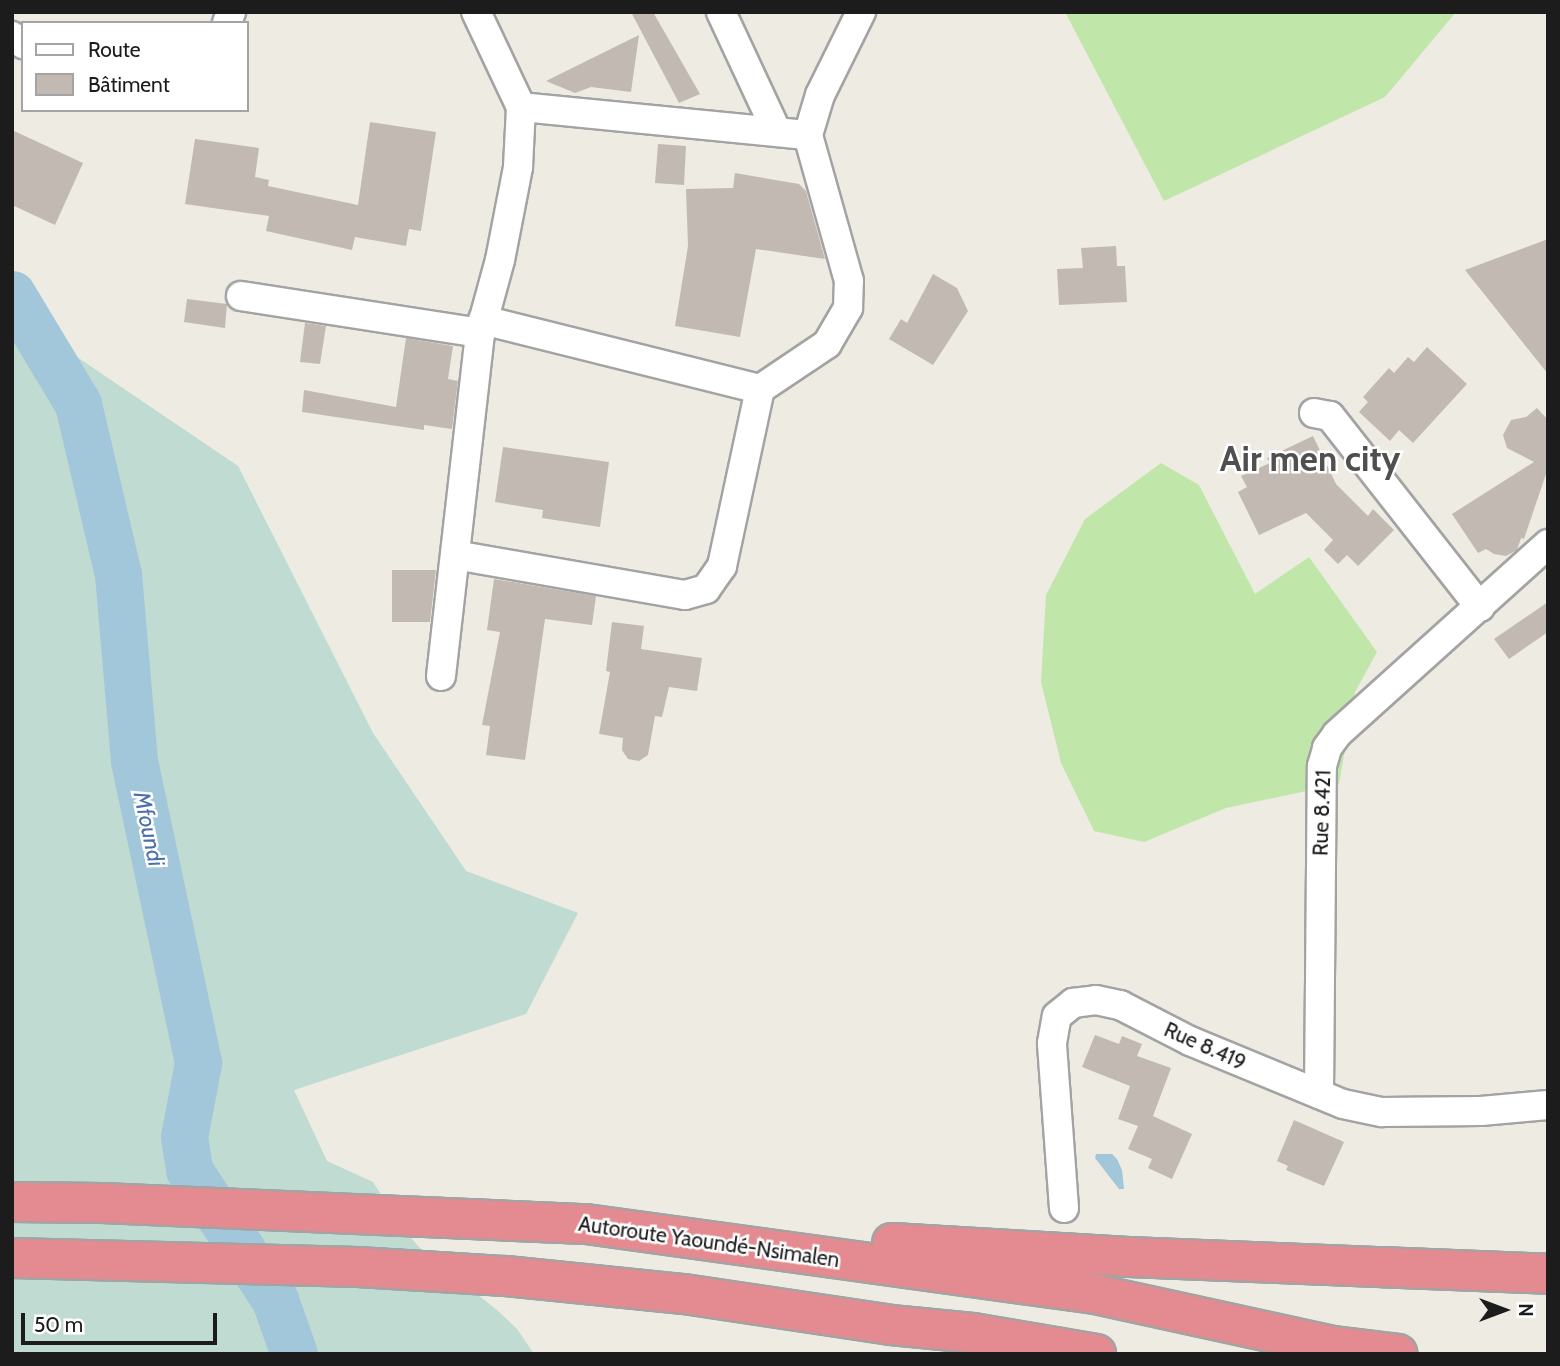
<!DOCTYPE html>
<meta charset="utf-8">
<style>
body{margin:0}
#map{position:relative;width:1560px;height:1366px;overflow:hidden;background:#edebe2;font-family:Cabin,sans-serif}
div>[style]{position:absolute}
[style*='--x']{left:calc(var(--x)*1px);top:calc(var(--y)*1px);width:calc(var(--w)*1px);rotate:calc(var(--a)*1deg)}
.grass>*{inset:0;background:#c0e7a9}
.wetland>*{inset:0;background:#bfdbd2}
.water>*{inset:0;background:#a3c7da}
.river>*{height:47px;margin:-23.5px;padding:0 23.5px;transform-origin:23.5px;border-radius:23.5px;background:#a3c7da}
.building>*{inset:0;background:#c2bab2}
.roads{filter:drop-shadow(2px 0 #a3a3a3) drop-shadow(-2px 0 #a3a3a3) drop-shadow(0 2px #a3a3a3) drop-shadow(0 -2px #a3a3a3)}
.minor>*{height:28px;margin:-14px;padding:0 14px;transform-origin:14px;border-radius:14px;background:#fff}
.highway>*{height:38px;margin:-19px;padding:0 19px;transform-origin:19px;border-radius:19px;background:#e48b91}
span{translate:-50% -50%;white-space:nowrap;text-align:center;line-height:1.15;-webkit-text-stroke:5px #fff;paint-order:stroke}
.street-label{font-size:21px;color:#1c1c1c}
.water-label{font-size:23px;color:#4c6fa9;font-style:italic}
.town-label{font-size:35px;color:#4f4f4f;font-weight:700}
.frame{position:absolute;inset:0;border:14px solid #1c1c1c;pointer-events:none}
.legend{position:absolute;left:21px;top:21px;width:228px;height:91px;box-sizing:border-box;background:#fff;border:2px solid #a4a4a4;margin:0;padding:9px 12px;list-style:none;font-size:21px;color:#1c1c1c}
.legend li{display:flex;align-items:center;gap:14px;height:35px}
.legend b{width:35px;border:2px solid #a4a4a4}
.north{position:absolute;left:1469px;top:1275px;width:70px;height:70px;-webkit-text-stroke:5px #fff;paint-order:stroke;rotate:90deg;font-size:19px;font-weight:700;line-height:28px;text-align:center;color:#1c1c1c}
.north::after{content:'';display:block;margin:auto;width:24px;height:32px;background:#1c1c1c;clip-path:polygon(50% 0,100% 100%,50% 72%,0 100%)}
.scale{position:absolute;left:21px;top:1313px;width:196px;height:32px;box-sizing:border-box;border:4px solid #1c1c1c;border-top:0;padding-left:9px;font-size:21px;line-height:24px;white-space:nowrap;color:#1c1c1c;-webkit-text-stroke:5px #fff;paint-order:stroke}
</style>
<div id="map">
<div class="grass">
<i style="clip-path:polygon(1065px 12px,1456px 12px,1385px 97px,1164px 201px)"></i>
<i style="clip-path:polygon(1161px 463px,1199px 485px,1255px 594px,1309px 557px,1377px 652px,1355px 692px,1339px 784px,1226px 808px,1144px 842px,1094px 831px,1061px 763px,1041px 682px,1046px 595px,1085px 519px)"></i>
</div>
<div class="wetland">
<i style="clip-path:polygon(12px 313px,238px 466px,373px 733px,466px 871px,578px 913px,526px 1014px,294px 1090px,327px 1161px,373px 1182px,403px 1229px,420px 1248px,498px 1311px,517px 1329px,534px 1354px,12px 1354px)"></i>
</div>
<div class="water">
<i style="clip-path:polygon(1096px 1154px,1112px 1154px,1117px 1159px,1122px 1170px,1124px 1189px,1119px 1189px,1095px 1158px)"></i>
</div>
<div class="river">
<i style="--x:12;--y:294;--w:128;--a:59"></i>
<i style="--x:78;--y:404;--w:175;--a:76.8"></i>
<i style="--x:118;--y:574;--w:188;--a:85.1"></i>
<i style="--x:134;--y:761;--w:309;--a:78"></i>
<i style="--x:198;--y:1063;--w:75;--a:100.7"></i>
<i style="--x:184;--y:1137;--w:33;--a:81"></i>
<i style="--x:189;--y:1170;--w:156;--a:56.5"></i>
<i style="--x:275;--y:1300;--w:57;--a:70.6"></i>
</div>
<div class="building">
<i style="clip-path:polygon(631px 12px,653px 12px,700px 94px,679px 103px)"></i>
<i style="clip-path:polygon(639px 35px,631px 92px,591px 87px,575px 93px,546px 81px)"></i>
<i style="clip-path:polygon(370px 122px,436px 132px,421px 231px,409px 229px,406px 246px,355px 237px,352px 250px,266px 231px,269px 216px,185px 204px,195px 139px,259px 148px,255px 177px,269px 180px,268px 186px,358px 205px)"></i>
<i style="clip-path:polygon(12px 130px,83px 163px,55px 225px,12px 205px)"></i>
<i style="clip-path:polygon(658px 144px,686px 146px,684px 185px,655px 183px)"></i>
<i style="clip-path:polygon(735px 173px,799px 184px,806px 191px,825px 259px,756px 249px,740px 337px,675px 326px,688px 246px,686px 189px,733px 188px)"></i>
<i style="clip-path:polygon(1548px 239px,1548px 374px,1465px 270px)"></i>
<i style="clip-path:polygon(1116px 246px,1117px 266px,1125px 266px,1127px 302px,1059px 305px,1057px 269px,1083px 268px,1081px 248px)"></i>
<i style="clip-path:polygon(933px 274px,957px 288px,968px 311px,933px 365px,889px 339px,901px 319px,907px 323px)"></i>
<i style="clip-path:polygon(187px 299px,227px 304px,225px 328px,184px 322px)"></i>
<i style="clip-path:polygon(305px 323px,326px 326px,320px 364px,300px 362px)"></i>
<i style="clip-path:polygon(406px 338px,453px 346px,448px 379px,458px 381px,452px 429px,424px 425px,424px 430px,302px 412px,304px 390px,396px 407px)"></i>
<i style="clip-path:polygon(1427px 347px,1467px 384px,1413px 443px,1399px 430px,1390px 441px,1359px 412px,1368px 402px,1363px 397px,1389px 368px,1394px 373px,1408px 357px,1414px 362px)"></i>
<i style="clip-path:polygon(1537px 408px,1548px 420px,1548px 468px,1524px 539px,1521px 538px,1517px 550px,1506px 556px,1494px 554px,1486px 549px,1478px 553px,1452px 514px,1534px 462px,1507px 448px,1503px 435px,1511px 420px,1526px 417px)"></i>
<i style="clip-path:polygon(1313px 436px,1336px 484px,1368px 516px,1373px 509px,1394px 530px,1358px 566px,1347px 555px,1338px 564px,1324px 550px,1333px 540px,1306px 513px,1259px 535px,1238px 492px,1247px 487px,1241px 476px,1270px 463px,1267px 458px)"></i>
<i style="clip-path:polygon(503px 447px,609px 462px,600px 527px,542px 518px,543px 510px,495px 502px)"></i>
<i style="clip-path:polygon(392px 570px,436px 570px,430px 622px,392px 622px)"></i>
<i style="clip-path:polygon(494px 579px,596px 596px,592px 625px,545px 619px,525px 760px,486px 755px,490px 726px,482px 725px,500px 632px,487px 630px)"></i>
<i style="clip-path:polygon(1548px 602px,1548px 632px,1509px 659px,1494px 639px)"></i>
<i style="clip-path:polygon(612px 622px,644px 626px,641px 649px,702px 658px,697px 691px,669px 687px,662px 717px,655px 716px,648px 755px,639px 761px,628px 759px,622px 750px,623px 738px,599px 734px,610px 672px,606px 671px)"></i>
<i style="clip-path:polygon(1095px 1035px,1119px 1044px,1122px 1036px,1142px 1044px,1137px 1056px,1171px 1068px,1153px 1116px,1192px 1134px,1172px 1179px,1148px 1168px,1152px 1159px,1128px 1149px,1138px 1126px,1118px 1119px,1130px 1086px,1082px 1067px)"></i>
<i style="clip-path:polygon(1294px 1120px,1344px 1142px,1324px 1186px,1286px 1170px,1288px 1166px,1277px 1161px)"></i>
</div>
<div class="roads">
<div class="minor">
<i style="--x:721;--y:12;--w:132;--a:65"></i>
<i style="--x:227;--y:23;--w:12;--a:-70"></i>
<i style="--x:12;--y:36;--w:14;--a:36"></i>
<i style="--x:521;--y:107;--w:288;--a:5.6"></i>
<i style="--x:241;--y:296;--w:242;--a:8.8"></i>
<i style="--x:483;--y:320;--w:285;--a:14"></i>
<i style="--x:1314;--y:413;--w:16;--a:11"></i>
<i style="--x:1330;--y:416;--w:243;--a:51.9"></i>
<i style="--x:455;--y:555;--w:233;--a:9.9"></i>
<i style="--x:685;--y:595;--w:22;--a:-16"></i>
<i style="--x:706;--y:589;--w:28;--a:-55"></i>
<i style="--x:722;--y:566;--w:181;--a:-77.9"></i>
<i style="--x:760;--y:389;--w:81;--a:-33.9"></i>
<i style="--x:827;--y:344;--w:42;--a:-59.7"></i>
<i style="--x:848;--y:308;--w:27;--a:-88"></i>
<i style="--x:849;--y:281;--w:152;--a:-105.7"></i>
<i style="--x:808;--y:135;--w:42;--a:-73.3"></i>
<i style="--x:820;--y:95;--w:93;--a:-63.7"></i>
<i style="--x:441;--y:676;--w:345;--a:-83.5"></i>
<i style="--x:480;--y:333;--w:76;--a:-74.7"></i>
<i style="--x:500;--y:260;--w:95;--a:-79"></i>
<i style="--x:518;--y:167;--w:60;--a:-87.1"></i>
<i style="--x:521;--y:107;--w:105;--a:-115.3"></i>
<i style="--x:1319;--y:1094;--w:328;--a:-89.5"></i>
<i style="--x:1322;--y:766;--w:19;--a:-74"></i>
<i style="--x:1327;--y:748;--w:17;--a:-54"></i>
<i style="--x:1337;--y:734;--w:284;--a:-42"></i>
<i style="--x:1064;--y:1208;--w:165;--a:-94.2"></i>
<i style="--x:1052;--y:1043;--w:27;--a:-80"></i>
<i style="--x:1057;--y:1016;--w:21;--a:-39"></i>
<i style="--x:1073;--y:1003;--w:23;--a:-7"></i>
<i style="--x:1096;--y:1000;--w:25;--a:12"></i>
<i style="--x:1120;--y:1005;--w:79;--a:27.2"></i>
<i style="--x:1190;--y:1041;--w:165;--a:22.4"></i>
<i style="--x:1343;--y:1104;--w:40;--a:12"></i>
<i style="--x:1382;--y:1112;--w:99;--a:-0.6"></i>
<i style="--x:1481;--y:1111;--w:67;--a:-5.1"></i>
</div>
<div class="highway">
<i style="--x:12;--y:1202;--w:90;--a:0.6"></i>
<i style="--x:102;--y:1203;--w:484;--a:2.5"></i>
<i style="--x:586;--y:1224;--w:514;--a:7.83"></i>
<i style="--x:1095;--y:1294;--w:245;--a:12.3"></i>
<i style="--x:1334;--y:1346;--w:64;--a:7.1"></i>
<i style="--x:892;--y:1243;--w:237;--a:3.4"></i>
<i style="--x:1129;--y:1257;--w:419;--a:2.3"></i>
<i style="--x:12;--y:1258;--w:346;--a:1.5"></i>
<i style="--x:358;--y:1267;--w:148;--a:3.5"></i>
<i style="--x:506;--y:1276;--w:179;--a:5.8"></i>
<i style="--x:684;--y:1294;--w:209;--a:8.5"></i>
<i style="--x:891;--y:1325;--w:82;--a:5.6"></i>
<i style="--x:973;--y:1333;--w:125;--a:9.7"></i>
</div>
</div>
<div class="street-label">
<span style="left:1322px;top:813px;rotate:-88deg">Rue 8.421</span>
<span style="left:1205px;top:1046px;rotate:24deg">Rue 8.419</span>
<span style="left:709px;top:1242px;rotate:8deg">Autoroute Yaoundé-Nsimalen</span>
</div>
<div class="water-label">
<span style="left:149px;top:829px;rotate:78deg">Mfoundi</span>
</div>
<div class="town-label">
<span style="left:1310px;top:459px">Air men city</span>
</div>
<div class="frame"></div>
<ul class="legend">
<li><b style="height:9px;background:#fff"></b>Route</li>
<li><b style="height:19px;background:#c2bab2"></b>Bâtiment</li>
</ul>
<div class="north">N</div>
<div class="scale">50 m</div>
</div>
